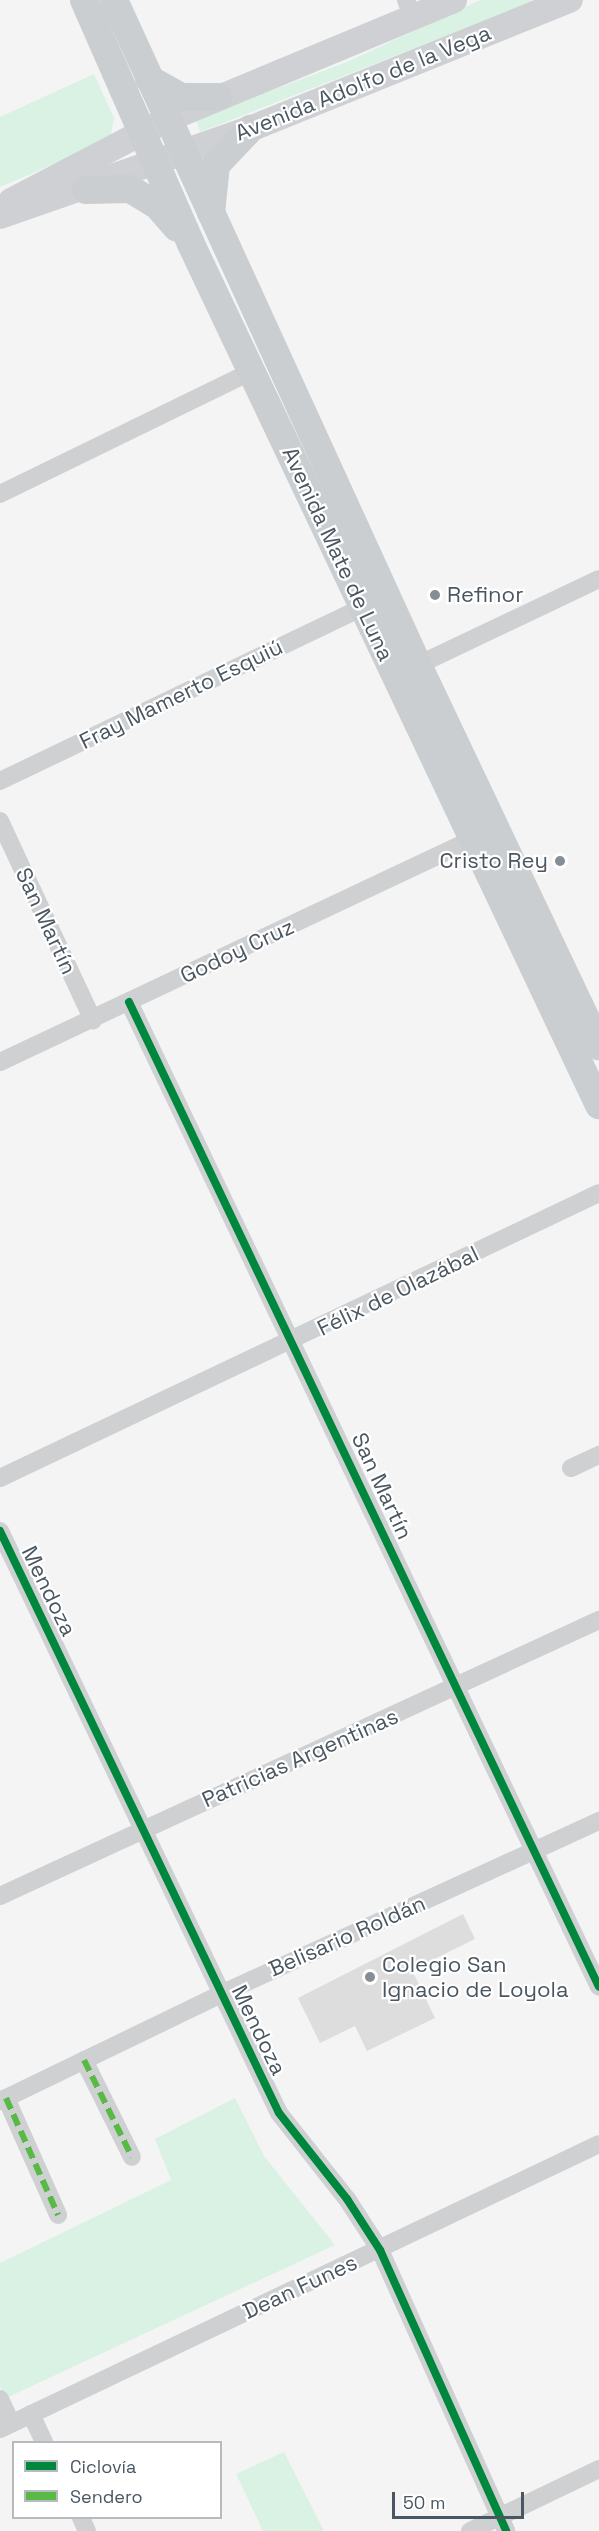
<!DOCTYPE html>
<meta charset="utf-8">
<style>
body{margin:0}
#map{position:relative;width:599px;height:2531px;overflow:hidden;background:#f4f4f4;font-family:"Space Grotesk",sans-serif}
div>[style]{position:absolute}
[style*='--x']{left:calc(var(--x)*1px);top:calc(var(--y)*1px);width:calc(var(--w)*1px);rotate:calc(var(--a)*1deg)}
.green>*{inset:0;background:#d9f2e3}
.building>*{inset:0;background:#ddddde}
.street>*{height:18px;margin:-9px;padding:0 9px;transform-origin:9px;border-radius:9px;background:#ced0d2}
.secondary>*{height:26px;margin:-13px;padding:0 13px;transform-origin:13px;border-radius:13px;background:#ced0d4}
.primary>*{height:28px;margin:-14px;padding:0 14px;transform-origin:14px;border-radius:14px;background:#caced1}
.quiet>*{height:6px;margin-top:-3px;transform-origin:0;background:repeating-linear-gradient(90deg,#58b947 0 12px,transparent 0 18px)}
.cycleway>*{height:8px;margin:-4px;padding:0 4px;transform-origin:4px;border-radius:4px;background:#00873e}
.dots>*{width:16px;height:16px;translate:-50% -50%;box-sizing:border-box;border:3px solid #fff;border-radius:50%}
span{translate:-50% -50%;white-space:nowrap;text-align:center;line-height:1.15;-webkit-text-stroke:4.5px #fff;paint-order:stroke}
.street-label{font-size:22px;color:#4a5661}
.poi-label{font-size:22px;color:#4a5661}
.left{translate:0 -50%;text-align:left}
.right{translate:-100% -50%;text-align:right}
.legend{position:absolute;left:12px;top:2441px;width:210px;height:78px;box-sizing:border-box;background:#fff;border:2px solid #b7bbc0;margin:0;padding:8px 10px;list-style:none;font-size:18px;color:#4a5661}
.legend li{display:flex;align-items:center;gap:12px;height:30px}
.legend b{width:30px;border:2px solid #b7bbc0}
.scale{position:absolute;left:392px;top:2492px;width:132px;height:27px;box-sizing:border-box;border:3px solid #4a5661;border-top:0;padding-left:8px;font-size:18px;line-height:21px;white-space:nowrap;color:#4a5661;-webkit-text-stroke:4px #fff;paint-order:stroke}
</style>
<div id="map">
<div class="green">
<i style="clip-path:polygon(480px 0,539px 0,200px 132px,196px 119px,347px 62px)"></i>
<i style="clip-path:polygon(94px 74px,114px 118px,111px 134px,94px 147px,0 187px,0 117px)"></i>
<i style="clip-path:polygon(235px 2098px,264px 2156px,335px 2245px,6px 2398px,0 2387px,0 2263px,171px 2180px,155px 2139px)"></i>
<i style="clip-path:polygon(284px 2452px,324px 2531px,263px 2531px,236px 2474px)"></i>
</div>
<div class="building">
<i style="clip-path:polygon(463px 1914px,475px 1939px,412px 1970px,435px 2018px,367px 2051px,355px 2026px,320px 2043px,298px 1998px)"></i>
</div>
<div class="street">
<i style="--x:406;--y:0;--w:19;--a:69"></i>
<i style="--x:0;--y:494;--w:280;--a:-26"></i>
<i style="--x:418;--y:665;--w:200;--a:-25.4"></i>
<i style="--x:0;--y:781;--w:403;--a:-25.6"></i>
<i style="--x:0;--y:821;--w:220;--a:65"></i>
<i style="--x:129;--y:1002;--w:1091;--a:64.49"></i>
<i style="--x:0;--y:1062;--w:523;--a:-25.24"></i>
<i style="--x:571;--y:1468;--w:31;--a:-25"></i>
<i style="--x:0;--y:1478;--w:663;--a:-25.44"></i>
<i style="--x:0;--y:1531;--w:645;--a:64.39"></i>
<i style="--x:279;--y:2113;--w:110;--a:51.7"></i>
<i style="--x:347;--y:2199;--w:61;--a:57.1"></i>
<i style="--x:380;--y:2250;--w:308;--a:65.8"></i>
<i style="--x:0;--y:1896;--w:660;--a:-24.74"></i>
<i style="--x:84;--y:2060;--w:108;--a:63.7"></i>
<i style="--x:6;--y:2098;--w:128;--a:66"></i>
<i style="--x:0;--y:2101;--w:246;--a:-25.8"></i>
<i style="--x:221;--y:1994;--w:416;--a:-24.6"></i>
<i style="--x:0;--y:2399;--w:26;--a:65"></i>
<i style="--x:31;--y:2414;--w:31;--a:65"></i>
<i style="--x:0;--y:2429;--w:663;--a:-25.44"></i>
<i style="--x:81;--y:2518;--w:14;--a:65"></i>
<i style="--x:470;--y:2531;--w:143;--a:-25.7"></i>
</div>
<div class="secondary">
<i style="--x:11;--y:201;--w:175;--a:-27.6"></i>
<i style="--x:166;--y:120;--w:312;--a:-22.6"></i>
<i style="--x:0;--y:216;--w:265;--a:-19.2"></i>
<i style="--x:250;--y:129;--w:345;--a:-22"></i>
</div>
<div class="primary">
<i style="--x:84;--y:0;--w:266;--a:66.3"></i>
<i style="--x:191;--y:244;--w:953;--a:64.65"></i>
<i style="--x:114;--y:0;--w:731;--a:65.43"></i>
<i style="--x:418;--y:665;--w:422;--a:64.6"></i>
<i style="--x:149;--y:79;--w:37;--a:29"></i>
<i style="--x:181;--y:97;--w:37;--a:0"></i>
<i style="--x:86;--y:190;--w:44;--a:-1.3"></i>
<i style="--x:130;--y:189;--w:31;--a:31"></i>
<i style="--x:157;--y:205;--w:30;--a:49"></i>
<i style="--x:211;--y:213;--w:48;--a:-84.1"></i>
<i style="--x:216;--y:165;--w:50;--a:-46.6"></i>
</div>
<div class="quiet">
<i style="--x:84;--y:2060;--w:108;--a:63.7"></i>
<i style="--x:6;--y:2098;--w:128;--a:66"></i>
</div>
<div class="cycleway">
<i style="--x:129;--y:1002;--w:1091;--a:64.49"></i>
<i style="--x:0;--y:1531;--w:645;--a:64.39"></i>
<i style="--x:279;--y:2113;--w:110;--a:51.7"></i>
<i style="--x:347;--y:2199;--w:61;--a:57.1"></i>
<i style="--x:380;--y:2250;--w:308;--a:65.8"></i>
</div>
<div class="dots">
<i style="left:435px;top:595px;background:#868d94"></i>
<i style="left:560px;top:861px;background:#868d94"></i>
<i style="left:370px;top:1977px;background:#868d94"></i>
</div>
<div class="street-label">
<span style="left:363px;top:83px;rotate:-22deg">Avenida Adolfo de la Vega</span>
<span style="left:338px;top:554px;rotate:65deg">Avenida Mate de Luna</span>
<span style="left:181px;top:694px;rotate:-26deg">Fray Mamerto Esquiú</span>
<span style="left:46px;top:921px;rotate:65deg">San Martín</span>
<span style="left:237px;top:951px;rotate:-25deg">Godoy Cruz</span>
<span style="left:398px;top:1291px;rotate:-26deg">Félix de Olazábal</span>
<span style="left:382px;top:1486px;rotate:65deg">San Martín</span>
<span style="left:49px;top:1591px;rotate:64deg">Mendoza</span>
<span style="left:300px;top:1758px;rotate:-24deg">Patricias Argentinas</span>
<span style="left:347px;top:1936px;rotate:-24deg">Belisario Roldán</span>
<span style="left:259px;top:2030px;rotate:64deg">Mendoza</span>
<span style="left:300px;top:2287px;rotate:-25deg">Dean Funes</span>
</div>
<div class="poi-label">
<span class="left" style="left:447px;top:595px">Refinor</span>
<span class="right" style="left:548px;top:861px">Cristo Rey</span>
<span class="left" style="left:382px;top:1977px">Colegio San<br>Ignacio de Loyola</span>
</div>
<ul class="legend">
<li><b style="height:8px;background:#00873e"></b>Ciclovía</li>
<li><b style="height:8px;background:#58b947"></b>Sendero</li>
</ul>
<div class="scale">50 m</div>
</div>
